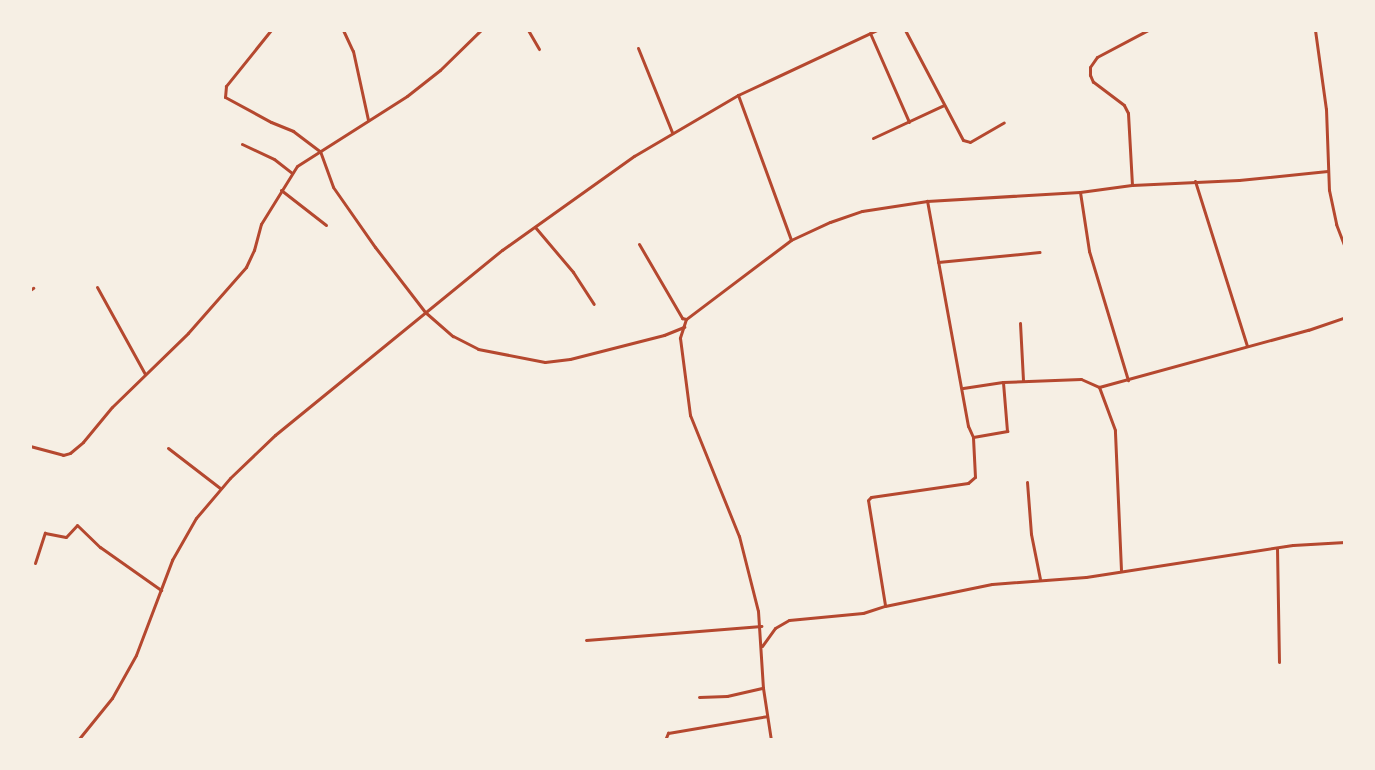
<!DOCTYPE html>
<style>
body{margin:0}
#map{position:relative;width:1375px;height:770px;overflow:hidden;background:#f6efe4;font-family:"Fira Sans",sans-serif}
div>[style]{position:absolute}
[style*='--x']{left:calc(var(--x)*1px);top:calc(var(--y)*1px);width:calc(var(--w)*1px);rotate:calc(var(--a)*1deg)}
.minor>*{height:3px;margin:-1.5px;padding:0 1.5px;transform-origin:1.5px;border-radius:1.5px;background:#b5482f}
span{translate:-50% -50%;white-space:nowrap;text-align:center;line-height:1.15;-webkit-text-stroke:5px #f6efe4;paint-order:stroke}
.frame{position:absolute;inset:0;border:32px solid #f6efe4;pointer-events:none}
</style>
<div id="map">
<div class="minor">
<i style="--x:271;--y:30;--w:72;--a:128.8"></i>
<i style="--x:226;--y:86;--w:11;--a:95"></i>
<i style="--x:225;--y:97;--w:52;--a:28.5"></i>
<i style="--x:271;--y:122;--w:24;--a:22"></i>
<i style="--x:293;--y:131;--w:34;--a:37"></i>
<i style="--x:320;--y:151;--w:38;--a:70"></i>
<i style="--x:333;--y:187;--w:73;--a:55"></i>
<i style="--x:375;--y:247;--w:82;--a:52.4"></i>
<i style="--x:425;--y:312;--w:37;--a:41"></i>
<i style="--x:453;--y:336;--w:28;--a:27"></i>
<i style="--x:478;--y:349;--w:68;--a:11"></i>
<i style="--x:545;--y:362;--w:25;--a:-7"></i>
<i style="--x:570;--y:359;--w:97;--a:-14.3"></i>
<i style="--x:664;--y:335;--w:22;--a:-22"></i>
<i style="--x:343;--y:30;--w:23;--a:65"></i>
<i style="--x:353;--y:51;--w:71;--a:77.7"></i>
<i style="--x:528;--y:30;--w:22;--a:60"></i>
<i style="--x:905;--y:30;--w:124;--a:62.2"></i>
<i style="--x:963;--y:140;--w:7;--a:16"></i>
<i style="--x:970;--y:142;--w:39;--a:-30"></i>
<i style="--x:1315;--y:30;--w:80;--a:82.1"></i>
<i style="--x:1326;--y:109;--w:81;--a:87.9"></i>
<i style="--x:1329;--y:190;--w:35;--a:78"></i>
<i style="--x:1336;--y:224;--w:26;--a:69"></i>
<i style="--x:870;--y:33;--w:97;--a:66.3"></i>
<i style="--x:638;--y:48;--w:91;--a:68"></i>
<i style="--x:738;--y:95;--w:154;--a:69.9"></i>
<i style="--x:791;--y:240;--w:131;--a:143"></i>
<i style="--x:686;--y:319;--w:20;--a:108"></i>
<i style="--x:680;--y:338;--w:78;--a:82.6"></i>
<i style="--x:690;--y:415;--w:131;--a:68"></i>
<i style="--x:739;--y:536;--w:77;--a:75.8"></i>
<i style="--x:758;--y:611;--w:77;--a:86.3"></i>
<i style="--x:763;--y:688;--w:53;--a:81.3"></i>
<i style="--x:873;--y:138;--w:78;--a:-24.9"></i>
<i style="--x:242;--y:144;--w:35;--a:25"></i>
<i style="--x:274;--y:159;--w:23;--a:38"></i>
<i style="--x:1195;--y:181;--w:173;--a:72.5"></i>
<i style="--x:1132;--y:185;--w:72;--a:-93.2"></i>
<i style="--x:1128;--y:113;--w:9;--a:-117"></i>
<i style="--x:1124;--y:105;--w:39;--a:-143"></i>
<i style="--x:1093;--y:82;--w:8;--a:-113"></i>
<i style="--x:1090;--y:75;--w:8;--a:-90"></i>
<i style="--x:1090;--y:67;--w:12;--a:-55"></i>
<i style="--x:1097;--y:57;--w:58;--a:-27.9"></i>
<i style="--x:281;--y:190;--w:57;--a:37.9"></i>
<i style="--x:1080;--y:192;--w:60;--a:81.3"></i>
<i style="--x:1089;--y:251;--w:135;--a:73.2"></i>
<i style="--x:535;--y:227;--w:59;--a:49.8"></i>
<i style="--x:573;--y:272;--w:38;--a:57"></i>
<i style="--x:791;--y:240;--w:43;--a:-24.8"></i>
<i style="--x:830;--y:222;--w:34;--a:-19"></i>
<i style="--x:862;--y:211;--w:66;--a:-8.7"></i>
<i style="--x:927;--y:201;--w:153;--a:-3.4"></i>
<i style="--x:1080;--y:192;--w:52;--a:-7.7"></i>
<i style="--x:1132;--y:185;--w:107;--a:-2.7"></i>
<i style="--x:1239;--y:180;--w:89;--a:-5.8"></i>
<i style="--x:639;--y:244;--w:86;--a:59.8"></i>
<i style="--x:682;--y:318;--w:4;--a:14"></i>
<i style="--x:938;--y:262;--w:102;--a:-5.6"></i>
<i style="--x:97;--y:287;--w:99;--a:61.1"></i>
<i style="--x:30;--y:290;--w:4;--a:-34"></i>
<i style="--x:1020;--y:323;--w:58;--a:87"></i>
<i style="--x:963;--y:388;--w:40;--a:-8.5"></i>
<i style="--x:1003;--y:382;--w:78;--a:-2.2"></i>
<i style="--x:1081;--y:379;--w:20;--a:24"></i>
<i style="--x:973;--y:437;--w:35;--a:-10"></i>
<i style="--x:1007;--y:431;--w:49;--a:-94.7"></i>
<i style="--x:30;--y:446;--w:34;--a:15"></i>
<i style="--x:63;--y:455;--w:7;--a:-16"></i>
<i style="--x:70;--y:453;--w:17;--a:-40"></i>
<i style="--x:83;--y:442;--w:45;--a:-50.4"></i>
<i style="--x:112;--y:407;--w:106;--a:-44.2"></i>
<i style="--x:188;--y:333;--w:88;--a:-48.7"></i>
<i style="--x:246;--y:267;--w:19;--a:-65"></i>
<i style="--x:254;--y:250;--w:27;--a:-75"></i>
<i style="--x:261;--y:224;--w:68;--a:-58.2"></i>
<i style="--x:297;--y:166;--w:130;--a:-32.5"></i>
<i style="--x:407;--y:96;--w:42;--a:-38.2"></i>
<i style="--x:440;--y:70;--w:57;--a:-44.3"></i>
<i style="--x:168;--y:448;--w:66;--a:37.6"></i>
<i style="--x:1027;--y:482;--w:52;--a:85.6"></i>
<i style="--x:1031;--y:534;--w:46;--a:78.7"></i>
<i style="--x:1277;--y:548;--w:114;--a:89"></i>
<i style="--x:35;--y:563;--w:32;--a:-72"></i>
<i style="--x:45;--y:533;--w:21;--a:11"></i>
<i style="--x:66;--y:537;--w:16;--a:-47"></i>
<i style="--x:77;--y:525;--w:32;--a:44"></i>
<i style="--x:100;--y:547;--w:75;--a:35.2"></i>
<i style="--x:1121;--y:570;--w:140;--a:-92.5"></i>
<i style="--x:1115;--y:430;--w:46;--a:-110.4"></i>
<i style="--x:1099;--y:387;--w:217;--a:-15.3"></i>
<i style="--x:1308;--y:330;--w:39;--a:-19"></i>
<i style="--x:885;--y:605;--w:106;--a:-99.2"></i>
<i style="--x:868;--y:500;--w:4;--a:-45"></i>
<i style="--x:871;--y:497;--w:98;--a:-8.2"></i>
<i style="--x:968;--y:483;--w:9;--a:-41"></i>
<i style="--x:975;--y:477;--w:40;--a:-92.9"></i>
<i style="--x:973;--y:437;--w:12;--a:-114"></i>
<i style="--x:968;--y:426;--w:229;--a:-100.3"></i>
<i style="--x:586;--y:640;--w:176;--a:-4.6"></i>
<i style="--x:762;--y:646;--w:22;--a:-54"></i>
<i style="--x:775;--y:628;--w:16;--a:-30"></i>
<i style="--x:789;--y:620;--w:74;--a:-5.4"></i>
<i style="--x:863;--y:613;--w:23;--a:-18"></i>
<i style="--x:885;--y:606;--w:109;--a:-11.6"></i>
<i style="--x:992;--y:584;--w:94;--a:-4.3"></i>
<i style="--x:1086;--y:577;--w:209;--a:-8.8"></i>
<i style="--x:1293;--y:545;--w:52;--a:-3.3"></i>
<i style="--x:699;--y:697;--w:28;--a:-2"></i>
<i style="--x:727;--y:696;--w:37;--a:-13"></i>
<i style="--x:78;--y:740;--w:54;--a:-51"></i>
<i style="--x:112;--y:698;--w:49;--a:-60.8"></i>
<i style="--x:136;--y:655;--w:102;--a:-69.2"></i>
<i style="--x:172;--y:560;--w:48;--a:-60.3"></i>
<i style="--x:196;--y:518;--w:52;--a:-49.6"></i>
<i style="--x:230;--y:478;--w:62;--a:-43.7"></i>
<i style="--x:275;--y:435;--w:293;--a:-39.2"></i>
<i style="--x:502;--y:250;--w:162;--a:-35.5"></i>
<i style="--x:634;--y:156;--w:121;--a:-30.4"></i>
<i style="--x:738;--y:95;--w:153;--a:-25.1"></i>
<i style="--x:665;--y:740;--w:8;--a:-67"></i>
<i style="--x:668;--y:733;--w:100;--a:-9.7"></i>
</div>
<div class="frame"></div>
</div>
